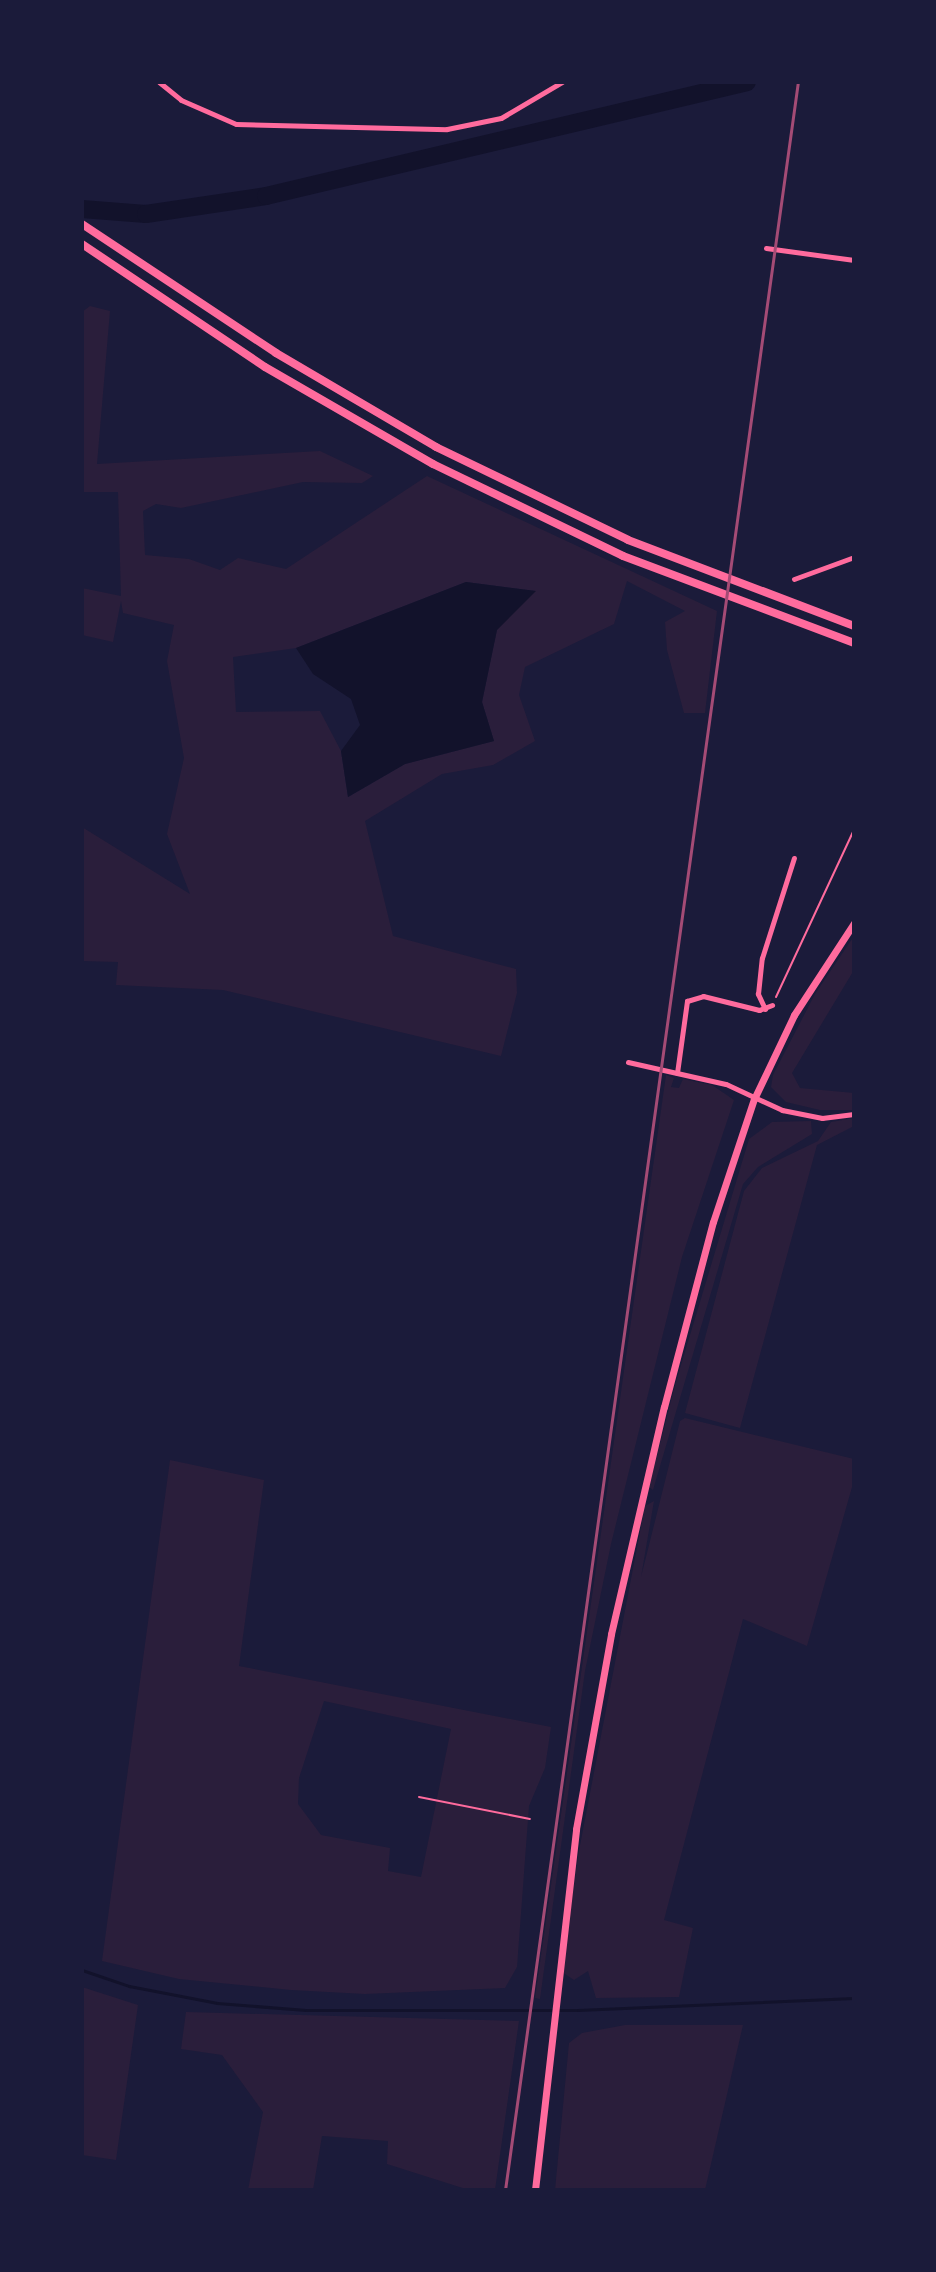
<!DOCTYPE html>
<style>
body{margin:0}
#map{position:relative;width:936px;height:2272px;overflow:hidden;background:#1b1b3a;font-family:"Space Grotesk",sans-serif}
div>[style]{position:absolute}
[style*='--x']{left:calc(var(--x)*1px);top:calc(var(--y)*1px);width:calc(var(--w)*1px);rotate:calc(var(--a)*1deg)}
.green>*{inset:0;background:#2a1e3b}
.water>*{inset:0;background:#12122b}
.stream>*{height:3px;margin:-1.5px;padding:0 1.5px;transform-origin:1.5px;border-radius:1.5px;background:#12122b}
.river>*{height:18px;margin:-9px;padding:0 9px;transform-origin:9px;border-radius:9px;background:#12122b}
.path>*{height:2px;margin:-1px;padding:0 1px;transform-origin:1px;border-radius:1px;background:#ff6b9d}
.service>*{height:2px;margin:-1px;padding:0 1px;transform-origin:1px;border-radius:1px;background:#ff6b9d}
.minor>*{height:5px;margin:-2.5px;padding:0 2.5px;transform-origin:2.5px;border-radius:2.5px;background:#ff6b9d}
.secondary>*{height:7px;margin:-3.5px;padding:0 3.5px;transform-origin:3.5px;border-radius:3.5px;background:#ff6b9d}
.trunk>*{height:8px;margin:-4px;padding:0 4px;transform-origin:4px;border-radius:4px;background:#ff6b9d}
.rail>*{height:3px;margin:-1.5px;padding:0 1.5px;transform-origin:1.5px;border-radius:1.5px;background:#a44b75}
span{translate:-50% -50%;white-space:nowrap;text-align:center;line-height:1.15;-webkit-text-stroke:6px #1b1b3a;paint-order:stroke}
.frame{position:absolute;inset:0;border:84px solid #1b1b3a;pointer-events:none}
</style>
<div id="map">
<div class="green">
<i style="clip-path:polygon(evenodd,90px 306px,110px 311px,97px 464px,320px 451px,373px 476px,362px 483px,303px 482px,181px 508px,156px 504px,143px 511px,145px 555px,189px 559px,220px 570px,238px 558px,286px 569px,427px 476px,717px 611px,705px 713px,684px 713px,667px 650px,665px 622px,685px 611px,627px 581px,614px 624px,525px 667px,519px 695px,535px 741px,493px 765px,442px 774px,365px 821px,393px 936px,516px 969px,517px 993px,501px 1056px,223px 990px,116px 985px,118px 962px,82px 961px,82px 827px,190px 894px,167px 834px,184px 758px,167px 661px,174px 625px,123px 613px,121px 601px,113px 642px,82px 635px,82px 588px,121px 596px,118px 492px,82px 492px,82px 312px,90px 306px,466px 582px,535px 591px,497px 629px,482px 702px,494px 741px,405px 764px,348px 797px,341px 751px,320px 711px,236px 712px,233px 657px,296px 648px,466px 582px)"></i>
<i style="clip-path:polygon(854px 936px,854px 970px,792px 1073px,800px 1088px,854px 1093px,854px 1110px,820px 1110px,786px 1102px,771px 1087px,773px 1075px,815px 994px)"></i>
<i style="clip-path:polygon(666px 1075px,674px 1078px,671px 1087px,679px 1088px,683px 1079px,712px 1085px,734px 1100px,682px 1257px,611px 1544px,585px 1671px,540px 1999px,535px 1998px)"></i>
<i style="clip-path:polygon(854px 1118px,854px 1126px,817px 1145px,740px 1428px,685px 1413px,744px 1191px,762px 1168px,818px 1141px,831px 1122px)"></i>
<i style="clip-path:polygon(811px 1121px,812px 1134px,758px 1167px,743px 1184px,653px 1490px,649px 1487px,675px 1385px,749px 1139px,772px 1122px)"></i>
<i style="clip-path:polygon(685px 1418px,854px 1459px,854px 1480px,807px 1646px,743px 1619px,664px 1920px,693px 1928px,679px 1997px,596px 1998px,588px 1971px,574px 1980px,562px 1972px,578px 1856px,645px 1506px,654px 1501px,641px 1577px,680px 1421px)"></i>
<i style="clip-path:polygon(evenodd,170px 1460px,264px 1480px,239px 1666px,551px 1727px,545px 1768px,529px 1806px,517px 1967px,505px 1988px,365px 1994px,291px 1990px,179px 1979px,102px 1961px,170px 1460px,324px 1701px,451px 1729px,421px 1877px,388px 1871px,390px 1848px,321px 1835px,298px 1804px,299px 1778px,324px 1701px)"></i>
<i style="clip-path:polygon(82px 1987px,138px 2005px,116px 2160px,82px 2155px)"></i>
<i style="clip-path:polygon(186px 2012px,519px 2021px,495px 2190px,469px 2190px,387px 2164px,388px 2141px,322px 2136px,313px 2190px,248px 2190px,263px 2112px,222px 2055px,181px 2049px)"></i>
<i style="clip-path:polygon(625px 2025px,743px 2025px,705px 2190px,555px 2190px,569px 2043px,582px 2033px)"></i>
</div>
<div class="water">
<i style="clip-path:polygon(466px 582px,536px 591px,497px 630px,482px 702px,494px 741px,405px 764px,348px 797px,341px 751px,360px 725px,351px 699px,313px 674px,296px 648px)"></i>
</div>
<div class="stream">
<i style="--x:82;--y:1970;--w:50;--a:18.8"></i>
<i style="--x:129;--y:1986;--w:90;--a:10.9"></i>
<i style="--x:217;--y:2003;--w:89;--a:4.5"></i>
<i style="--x:306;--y:2010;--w:272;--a:0"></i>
<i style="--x:578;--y:2010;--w:276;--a:-2.5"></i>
</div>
<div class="river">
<i style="--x:82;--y:209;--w:64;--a:4.5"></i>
<i style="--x:146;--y:214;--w:121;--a:-8.5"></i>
<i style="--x:266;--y:196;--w:494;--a:-13.3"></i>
</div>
<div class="path">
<i style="--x:776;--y:997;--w:184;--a:-65"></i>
</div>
<div class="service">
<i style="--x:419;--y:1797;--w:113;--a:11.2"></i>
</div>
<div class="minor">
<i style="--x:159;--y:82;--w:28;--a:39"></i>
<i style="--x:181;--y:100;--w:60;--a:23.6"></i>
<i style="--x:236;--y:124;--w:211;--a:1.4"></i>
<i style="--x:447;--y:129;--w:55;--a:-11.5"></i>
<i style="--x:501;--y:118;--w:71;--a:-30.5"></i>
<i style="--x:766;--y:248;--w:89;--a:7.8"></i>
<i style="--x:794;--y:579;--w:64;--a:-20.1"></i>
<i style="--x:765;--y:1009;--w:17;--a:-115"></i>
<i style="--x:758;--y:994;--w:36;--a:-84"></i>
<i style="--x:762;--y:958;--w:105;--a:-72.3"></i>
<i style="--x:628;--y:1062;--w:100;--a:12.7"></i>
<i style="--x:726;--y:1084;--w:62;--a:24.9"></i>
<i style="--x:782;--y:1110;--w:41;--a:11.3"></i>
<i style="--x:822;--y:1118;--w:32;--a:-7"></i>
<i style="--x:677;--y:1073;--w:73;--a:-82.1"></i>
<i style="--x:687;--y:1001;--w:17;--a:-17"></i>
<i style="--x:703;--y:996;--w:58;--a:14"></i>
<i style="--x:759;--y:1010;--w:14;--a:-21"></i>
</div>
<div class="secondary">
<i style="--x:535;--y:2190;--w:363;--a:-83.5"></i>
<i style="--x:576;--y:1829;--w:198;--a:-79.8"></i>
<i style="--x:611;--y:1634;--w:233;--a:-76.9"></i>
<i style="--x:664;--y:1407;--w:191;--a:-75.2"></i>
<i style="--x:713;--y:1222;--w:130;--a:-71.6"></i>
<i style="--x:754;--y:1099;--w:93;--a:-64.5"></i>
<i style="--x:794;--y:1015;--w:110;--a:-56.9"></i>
</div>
<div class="trunk">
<i style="--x:82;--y:224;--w:233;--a:33.6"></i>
<i style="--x:276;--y:353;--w:186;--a:30.4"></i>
<i style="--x:436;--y:447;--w:213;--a:25.8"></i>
<i style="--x:628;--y:540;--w:242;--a:20.8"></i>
<i style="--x:82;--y:244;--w:220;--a:33.9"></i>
<i style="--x:265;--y:367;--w:194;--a:30"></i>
<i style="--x:433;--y:464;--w:211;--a:25.8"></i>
<i style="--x:623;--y:556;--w:247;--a:20.6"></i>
</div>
<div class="rail">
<i style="--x:505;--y:2190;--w:2128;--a:-82.09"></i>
</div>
<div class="frame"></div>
</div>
